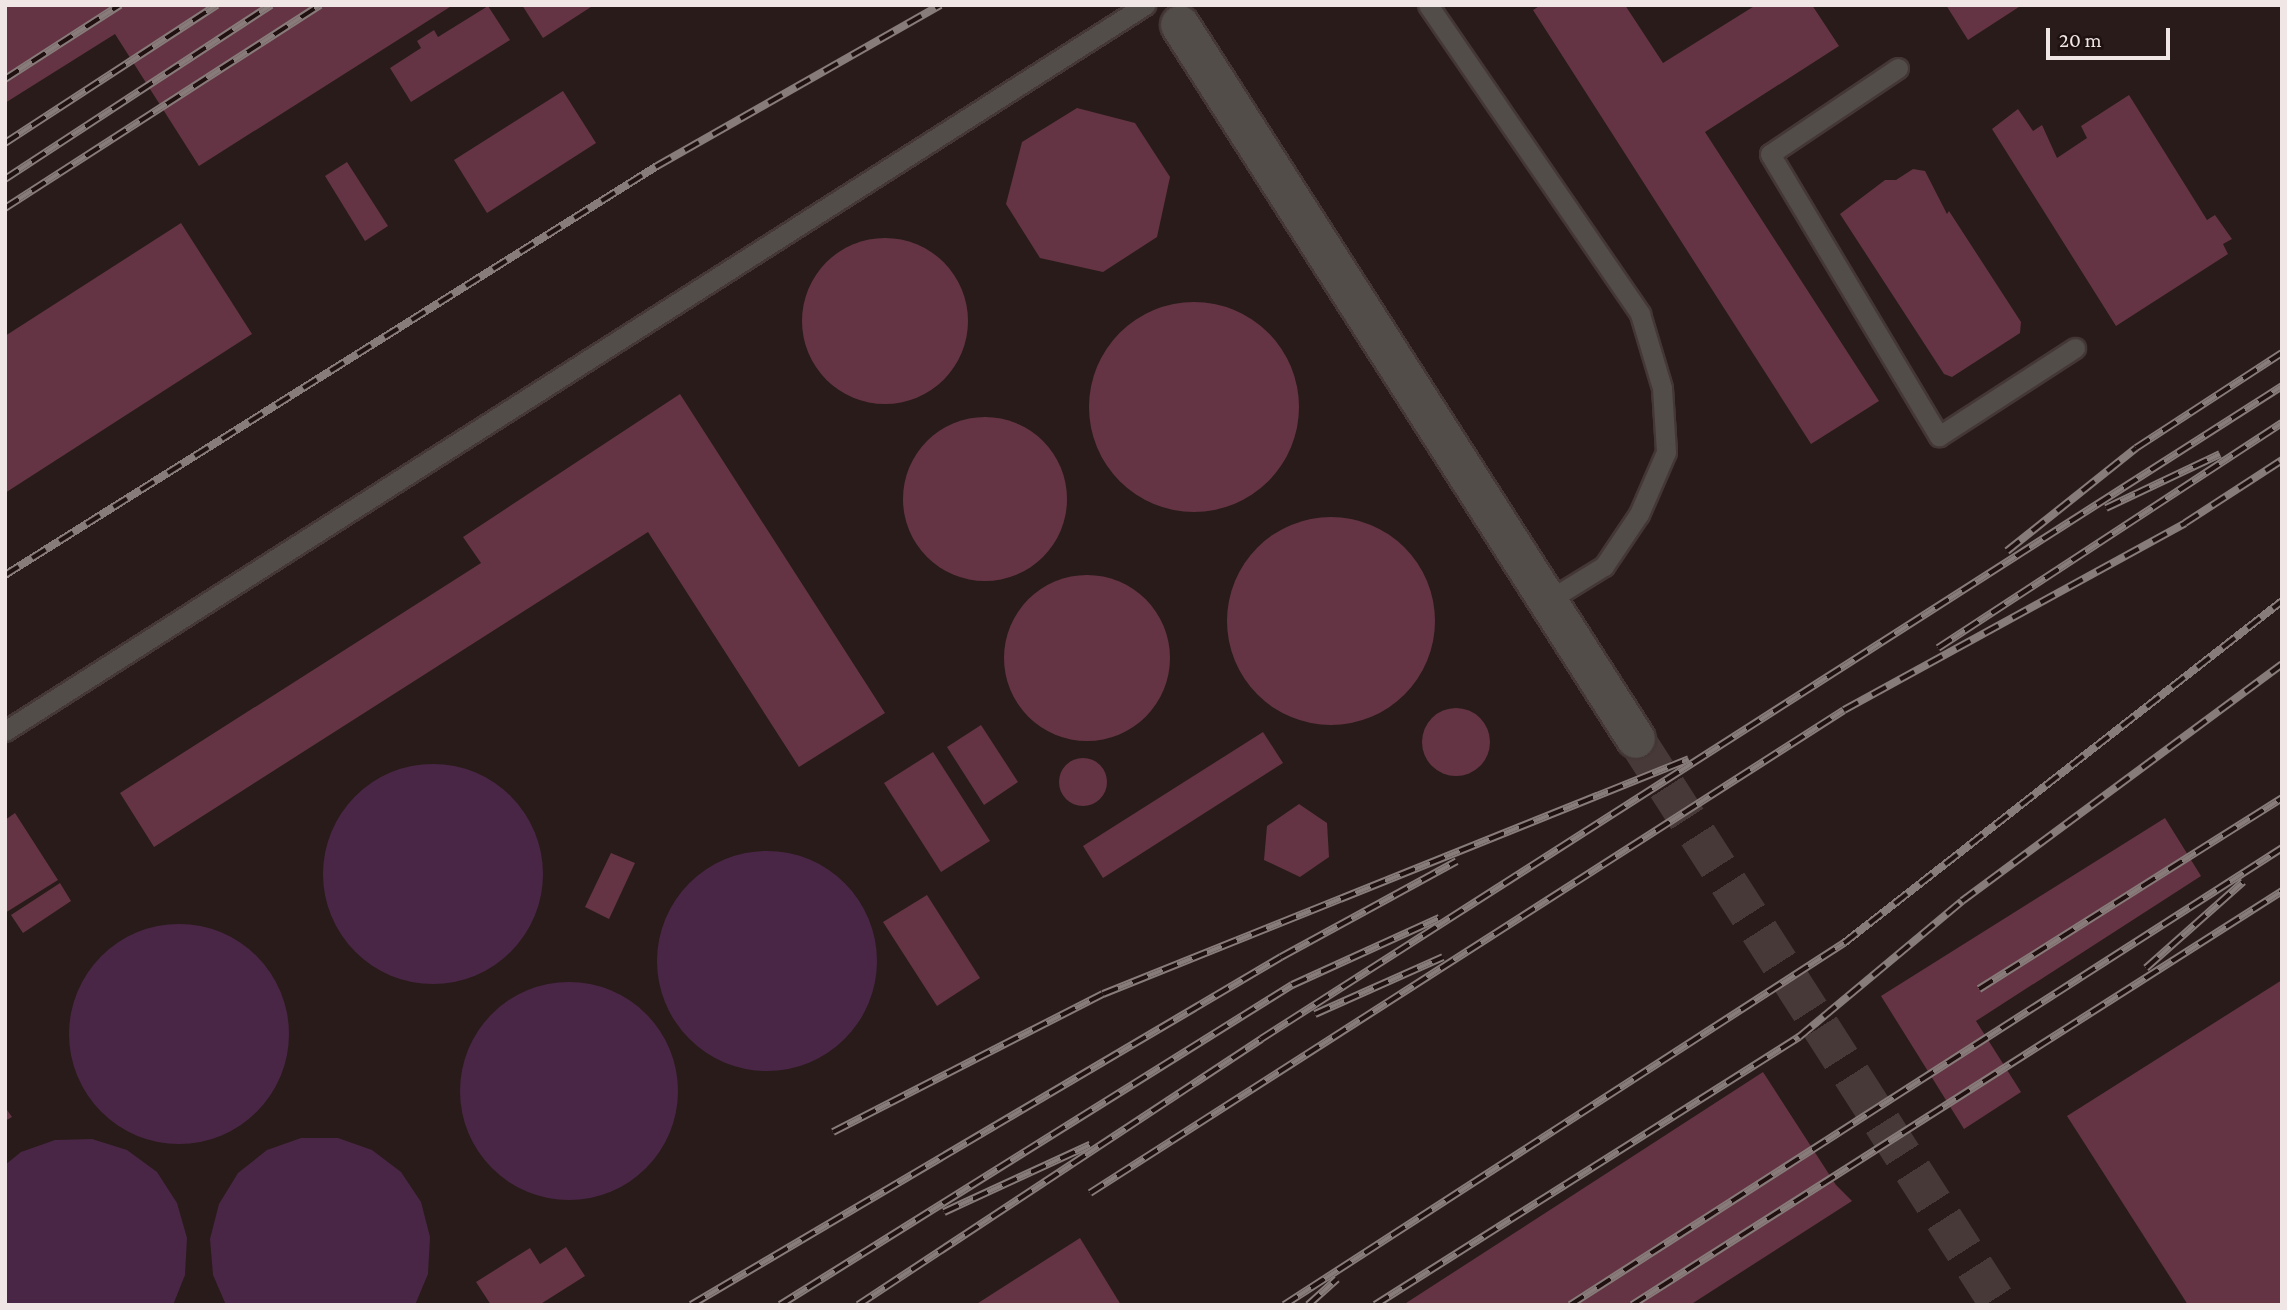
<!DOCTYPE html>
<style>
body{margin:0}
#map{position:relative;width:2287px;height:1310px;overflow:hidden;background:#281b19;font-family:"Crimson Pro",serif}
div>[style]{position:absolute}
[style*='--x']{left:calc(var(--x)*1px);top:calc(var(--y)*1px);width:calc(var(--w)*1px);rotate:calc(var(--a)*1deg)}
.water>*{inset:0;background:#492645}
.round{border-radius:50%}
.building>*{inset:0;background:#643444}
.street-tunnel>*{height:38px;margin-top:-19px;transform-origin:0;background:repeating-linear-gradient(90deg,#463938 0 38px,transparent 0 57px)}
.roads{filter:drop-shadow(2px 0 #443736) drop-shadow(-2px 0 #443736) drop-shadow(0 2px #443736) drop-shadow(0 -2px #443736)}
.lane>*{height:19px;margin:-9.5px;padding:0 9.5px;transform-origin:9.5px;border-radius:9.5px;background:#524d49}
.street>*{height:38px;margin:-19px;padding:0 19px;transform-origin:19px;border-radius:19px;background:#524d49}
.rail>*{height:8px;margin-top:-4px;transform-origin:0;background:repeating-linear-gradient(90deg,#1e1110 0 16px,#887c7b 0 32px);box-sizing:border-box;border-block:2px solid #887c7b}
span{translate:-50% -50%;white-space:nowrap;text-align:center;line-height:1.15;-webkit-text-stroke:5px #1e1110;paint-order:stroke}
.frame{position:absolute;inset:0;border:7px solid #f0e6e5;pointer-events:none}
.scale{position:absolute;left:2046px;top:28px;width:124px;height:32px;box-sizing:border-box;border:4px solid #f0e6e5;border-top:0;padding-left:9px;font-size:21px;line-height:24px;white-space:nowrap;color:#f0e6e5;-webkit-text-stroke:5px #1e1110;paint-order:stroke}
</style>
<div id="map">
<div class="water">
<i class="round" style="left:323px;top:764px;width:220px;height:220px"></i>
<i class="round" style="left:657px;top:851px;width:220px;height:220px"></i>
<i class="round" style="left:69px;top:924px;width:220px;height:220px"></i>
<i class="round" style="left:460px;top:982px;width:218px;height:218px"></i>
<i style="clip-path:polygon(301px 1138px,338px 1138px,372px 1150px,401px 1172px,421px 1202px,430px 1237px,428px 1274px,415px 1305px,226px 1305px,213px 1275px,210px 1239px,219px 1204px,238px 1173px,267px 1150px)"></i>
<i style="clip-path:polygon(92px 1139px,127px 1150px,157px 1172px,177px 1203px,187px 1238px,185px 1275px,173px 1305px,5px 1305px,5px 1165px,21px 1152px,55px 1140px)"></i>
</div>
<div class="building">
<i style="clip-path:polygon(5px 5px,453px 5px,199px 166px,115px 34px,5px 103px)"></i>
<i style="clip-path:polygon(522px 5px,594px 5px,543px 38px)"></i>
<i style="clip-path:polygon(1541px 5px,1625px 5px,1663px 63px,1756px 5px,1812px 5px,1839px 46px,1705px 132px,1879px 401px,1811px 444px,1533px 10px)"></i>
<i style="clip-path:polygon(1946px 5px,2022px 5px,1968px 40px)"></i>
<i style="clip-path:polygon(488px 6px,510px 40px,411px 102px,390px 68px,421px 48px,417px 41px,434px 30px,438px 37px)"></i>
<i style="clip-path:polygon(563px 91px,596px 143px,487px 213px,454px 160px)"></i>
<i style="clip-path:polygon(2129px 95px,2207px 220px,2215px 215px,2232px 239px,2223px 244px,2228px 254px,2116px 326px,1992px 129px,2018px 109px,2033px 131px,2042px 125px,2057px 158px,2087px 138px,2081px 126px)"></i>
<i style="clip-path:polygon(1077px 108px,1135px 123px,1170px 177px,1157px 237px,1103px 272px,1040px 258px,1006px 204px,1022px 142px)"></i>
<i style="clip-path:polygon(347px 162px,388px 226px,365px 241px,325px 176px)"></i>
<i style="clip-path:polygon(1913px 169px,1925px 171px,1947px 214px,1949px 211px,2021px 322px,2020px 333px,1952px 377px,1944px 374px,1840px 214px,1885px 180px,1896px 180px)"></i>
<i style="clip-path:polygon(181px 223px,252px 334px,5px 493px,5px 336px)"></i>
<i class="round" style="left:802px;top:238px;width:166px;height:166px"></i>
<i class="round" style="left:1089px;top:302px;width:210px;height:210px"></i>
<i style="clip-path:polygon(680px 394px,885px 713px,799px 767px,648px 532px,154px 847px,120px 793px,481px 563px,463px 537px)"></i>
<i class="round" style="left:903px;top:417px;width:164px;height:164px"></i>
<i class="round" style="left:1227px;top:517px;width:208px;height:208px"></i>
<i class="round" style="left:1004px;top:575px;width:166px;height:166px"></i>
<i class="round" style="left:1422px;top:708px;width:68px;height:68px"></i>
<i style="clip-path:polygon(981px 725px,1018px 782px,984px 805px,947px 747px)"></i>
<i style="clip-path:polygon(1263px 732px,1283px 763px,1103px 878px,1083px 846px)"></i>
<i style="clip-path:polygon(933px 752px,990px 841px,941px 872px,884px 783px)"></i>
<i class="round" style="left:1059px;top:758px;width:48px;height:48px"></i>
<i style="clip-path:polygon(1299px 804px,1327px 823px,1329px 857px,1300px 877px,1264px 860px,1267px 826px)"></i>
<i style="clip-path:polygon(15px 813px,58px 880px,5px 913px,5px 820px)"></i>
<i style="clip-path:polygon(2165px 818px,2201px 876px,1976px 1021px,2021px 1092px,1964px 1129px,1881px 996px)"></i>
<i style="clip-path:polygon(611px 853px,635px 863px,609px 919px,585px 907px)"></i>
<i style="clip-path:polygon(60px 883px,71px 901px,23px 933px,11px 915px)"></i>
<i style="clip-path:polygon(927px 895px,980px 978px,937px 1006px,883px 922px)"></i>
<i style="clip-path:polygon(2282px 980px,2282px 1305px,2188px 1305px,2067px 1116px)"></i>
<i style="clip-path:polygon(1763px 1072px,1836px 1185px,1852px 1201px,1690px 1305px,1403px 1305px)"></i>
<i style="clip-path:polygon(5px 1107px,12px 1117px,5px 1121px)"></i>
<i style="clip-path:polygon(1080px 1238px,1121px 1305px,975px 1305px)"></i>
<i style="clip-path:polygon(566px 1247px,585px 1276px,539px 1305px,491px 1305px,476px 1282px,530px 1248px,540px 1264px)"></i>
</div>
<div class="street-tunnel">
<i style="--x:1636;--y:739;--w:672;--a:57.33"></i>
</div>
<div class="roads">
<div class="lane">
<i style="--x:1428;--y:5;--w:375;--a:55.5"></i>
<i style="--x:1640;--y:314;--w:77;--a:73.4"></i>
<i style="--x:1662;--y:388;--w:64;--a:86.4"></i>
<i style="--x:1666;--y:452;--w:68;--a:113.5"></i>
<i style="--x:1639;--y:514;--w:63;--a:123.9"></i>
<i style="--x:1604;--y:566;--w:65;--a:148.3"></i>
<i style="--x:1898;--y:68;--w:154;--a:146.1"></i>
<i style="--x:1770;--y:154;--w:329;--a:59.1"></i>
<i style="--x:1939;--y:436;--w:162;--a:-32.9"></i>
<i style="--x:5;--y:731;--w:1352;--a:-32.49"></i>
</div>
<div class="street">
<i style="--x:1180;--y:25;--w:847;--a:57.44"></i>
</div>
</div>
<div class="rail">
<i style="--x:5;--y:79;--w:137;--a:-32.8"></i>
<i style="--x:5;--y:143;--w:253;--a:-33.1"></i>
<i style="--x:5;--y:179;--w:318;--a:-33.2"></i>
<i style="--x:5;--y:208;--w:375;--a:-32.8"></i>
<i style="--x:2106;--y:508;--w:126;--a:-25.3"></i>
<i style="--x:2007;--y:551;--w:165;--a:-38.6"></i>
<i style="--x:2136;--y:448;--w:174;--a:-33.1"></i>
<i style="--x:5;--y:575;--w:770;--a:-32.1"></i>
<i style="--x:657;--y:166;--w:326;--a:-29.6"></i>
<i style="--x:1938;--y:648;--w:411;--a:-33.2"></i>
<i style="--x:2146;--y:968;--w:130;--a:-41.6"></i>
<i style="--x:1979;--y:989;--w:358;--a:-32.2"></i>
<i style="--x:1315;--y:1014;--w:140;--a:-24"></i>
<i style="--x:833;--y:1132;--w:303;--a:-27.1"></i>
<i style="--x:1103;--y:994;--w:631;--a:-21.85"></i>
<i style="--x:1090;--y:1193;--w:895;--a:-32.64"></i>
<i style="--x:1844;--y:710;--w:389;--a:-28.7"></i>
<i style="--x:2185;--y:523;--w:116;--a:-33"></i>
<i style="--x:944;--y:1212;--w:161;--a:-24.7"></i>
<i style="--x:691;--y:1305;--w:685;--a:-30.53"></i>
<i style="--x:1281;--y:957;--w:200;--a:-28.6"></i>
<i style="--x:780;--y:1305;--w:604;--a:-32.01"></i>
<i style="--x:1292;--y:985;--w:162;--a:-24.5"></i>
<i style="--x:858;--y:1305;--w:483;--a:-33.4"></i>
<i style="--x:1261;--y:1039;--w:1212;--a:-32.6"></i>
<i style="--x:1284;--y:1305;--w:667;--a:-32.88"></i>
<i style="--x:1844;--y:943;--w:556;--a:-37.98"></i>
<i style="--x:1308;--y:1305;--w:39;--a:-42"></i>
<i style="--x:1375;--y:1305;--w:502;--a:-32.3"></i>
<i style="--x:1799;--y:1037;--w:212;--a:-39.8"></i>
<i style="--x:1962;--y:901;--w:398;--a:-36.5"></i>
<i style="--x:1570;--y:1305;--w:846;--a:-32.69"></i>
<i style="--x:1632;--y:1305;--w:771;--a:-32.49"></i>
</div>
<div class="frame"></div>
<div class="scale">20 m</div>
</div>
